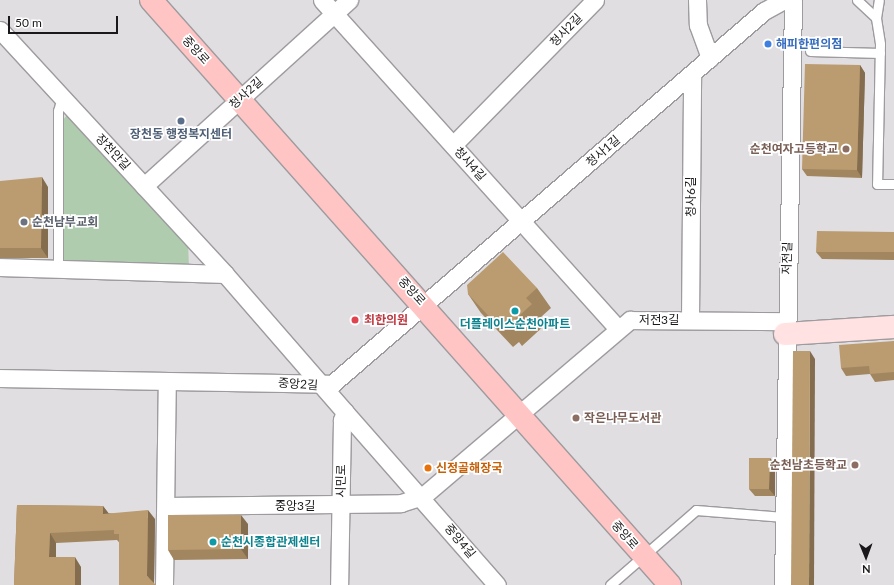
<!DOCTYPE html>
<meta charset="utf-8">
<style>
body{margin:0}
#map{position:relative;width:894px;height:585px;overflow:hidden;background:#e1dee2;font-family:Lato,"Noto Sans KR",sans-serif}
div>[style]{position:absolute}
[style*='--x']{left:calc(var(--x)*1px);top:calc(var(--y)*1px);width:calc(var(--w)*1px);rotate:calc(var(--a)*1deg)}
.green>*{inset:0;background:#b0ccaf}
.roads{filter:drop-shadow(1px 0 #9e9b9f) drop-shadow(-1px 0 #9e9b9f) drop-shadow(0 1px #9e9b9f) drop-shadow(0 -1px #9e9b9f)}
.lane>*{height:9px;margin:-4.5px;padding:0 4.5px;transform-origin:4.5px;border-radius:4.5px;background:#fff}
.street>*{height:17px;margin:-8.5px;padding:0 8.5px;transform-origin:8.5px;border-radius:8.5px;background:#fff}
.secondary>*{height:22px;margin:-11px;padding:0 11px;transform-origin:11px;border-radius:11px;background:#ffe2e1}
.primary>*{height:22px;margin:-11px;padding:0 11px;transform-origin:11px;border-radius:11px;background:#fec5c4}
.wall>*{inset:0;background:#a18660}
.shaded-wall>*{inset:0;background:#836d4e}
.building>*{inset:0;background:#bb9c70}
.dots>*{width:11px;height:11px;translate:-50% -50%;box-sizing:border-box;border:2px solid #fff;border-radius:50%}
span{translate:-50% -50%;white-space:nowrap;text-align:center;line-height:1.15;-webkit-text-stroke:3.5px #fff;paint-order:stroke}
.street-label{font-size:12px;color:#1a181a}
.shop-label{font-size:12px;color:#366cbe;font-weight:700}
.left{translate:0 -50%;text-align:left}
.service-label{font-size:12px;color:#4e5e75;font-weight:700}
.education-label{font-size:12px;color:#785e54;font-weight:700}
.right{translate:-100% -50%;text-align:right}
.worship-label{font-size:12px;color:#5b616d;font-weight:700}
.health-label{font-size:12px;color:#be3a42;font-weight:700}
.culture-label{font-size:12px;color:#0d838f;font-weight:700}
.food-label{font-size:12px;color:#c56008;font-weight:700}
.north{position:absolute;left:846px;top:537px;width:40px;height:40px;-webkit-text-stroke:3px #fff;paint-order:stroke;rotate:179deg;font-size:11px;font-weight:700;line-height:16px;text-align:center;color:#1a181a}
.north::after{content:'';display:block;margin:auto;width:14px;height:18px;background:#1a181a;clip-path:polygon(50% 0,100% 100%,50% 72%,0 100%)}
.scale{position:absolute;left:8px;top:16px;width:110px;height:18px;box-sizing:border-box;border:2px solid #1a181a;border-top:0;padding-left:5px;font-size:12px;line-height:14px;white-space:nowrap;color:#1a181a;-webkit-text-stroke:3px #fff;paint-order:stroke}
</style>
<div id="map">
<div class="green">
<i style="clip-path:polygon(67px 115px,188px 242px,189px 267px,61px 266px,61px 122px)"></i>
</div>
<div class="roads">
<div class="lane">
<i style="--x:857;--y:0;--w:26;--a:43"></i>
<i style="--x:876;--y:18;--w:18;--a:-81"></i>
<i style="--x:876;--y:18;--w:26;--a:81"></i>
<i style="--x:880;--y:44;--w:140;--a:91.2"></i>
<i style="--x:877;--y:184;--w:17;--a:0"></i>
<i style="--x:810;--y:51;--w:70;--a:1.6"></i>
<i style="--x:58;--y:269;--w:158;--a:-90"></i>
<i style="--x:58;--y:111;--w:15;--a:-74"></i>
<i style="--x:610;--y:585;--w:114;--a:-41.1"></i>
<i style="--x:696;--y:510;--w:88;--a:4.5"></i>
</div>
<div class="street">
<i style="--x:322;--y:0;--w:441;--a:48"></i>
<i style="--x:697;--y:0;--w:25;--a:88"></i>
<i style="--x:698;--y:25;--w:35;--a:70"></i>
<i style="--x:0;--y:30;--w:332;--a:47.3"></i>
<i style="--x:225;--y:274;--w:183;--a:49"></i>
<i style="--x:345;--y:412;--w:9;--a:111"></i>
<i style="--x:342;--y:420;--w:165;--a:91"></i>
<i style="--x:453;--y:145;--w:203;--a:-45.6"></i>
<i style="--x:144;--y:186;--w:277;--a:-42.2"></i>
<i style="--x:0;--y:267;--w:225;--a:1.8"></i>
<i style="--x:690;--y:320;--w:246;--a:-89.5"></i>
<i style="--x:0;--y:378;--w:332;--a:1"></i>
<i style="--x:332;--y:384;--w:571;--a:-40.81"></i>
<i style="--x:764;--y:11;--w:23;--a:-29"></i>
<i style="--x:345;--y:412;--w:230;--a:48.7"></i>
<i style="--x:166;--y:506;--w:235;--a:-0.7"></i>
<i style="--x:401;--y:503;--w:23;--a:-18"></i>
<i style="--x:423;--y:496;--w:272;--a:-40.4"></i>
<i style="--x:630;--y:320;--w:155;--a:0.4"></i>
<i style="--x:164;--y:585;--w:204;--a:-89.2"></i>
<i style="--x:783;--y:585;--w:585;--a:-89.02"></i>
</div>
<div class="secondary">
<i style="--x:785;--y:334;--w:109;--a:-3.7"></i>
</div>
<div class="primary">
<i style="--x:151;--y:0;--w:782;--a:48.42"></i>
</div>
</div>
<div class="wall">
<i style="clip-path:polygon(860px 65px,865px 73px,862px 178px,807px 176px,802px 169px)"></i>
<i style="clip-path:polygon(0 181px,48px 187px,48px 258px,0 258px)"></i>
<i style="clip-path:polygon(894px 232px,894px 260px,822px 259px,816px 252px)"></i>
<i style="clip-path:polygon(537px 288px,551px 308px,541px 317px,546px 324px,522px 346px,519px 342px,513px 347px,481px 313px,468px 294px)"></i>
<i style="clip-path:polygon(894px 341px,894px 380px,875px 382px,870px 374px,846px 376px,841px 368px)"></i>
<i style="clip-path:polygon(770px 458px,775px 465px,775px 496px,755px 496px,749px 489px)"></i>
<i style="clip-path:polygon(17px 505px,103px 506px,108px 513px,155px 519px,154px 583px,117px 540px,56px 543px,56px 557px,81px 567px,81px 585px,14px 585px)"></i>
<i style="clip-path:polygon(248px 524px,248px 559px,174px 560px,168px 550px)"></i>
</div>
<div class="shaded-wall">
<i style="clip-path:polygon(860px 65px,865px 73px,862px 178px,857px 170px)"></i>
<i style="clip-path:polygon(42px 177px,48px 187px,48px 258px,41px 248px)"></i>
<i style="clip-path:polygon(810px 351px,815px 359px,814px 585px,809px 585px)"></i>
<i style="clip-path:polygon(770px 458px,775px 465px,775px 496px,769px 489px)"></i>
<i style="clip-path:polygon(103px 506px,110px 515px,103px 514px)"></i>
<i style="clip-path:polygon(148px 510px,155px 519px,154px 585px,147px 576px)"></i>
<i style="clip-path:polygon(241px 515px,248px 524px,248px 559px,241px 549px)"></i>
<i style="clip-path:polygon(50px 533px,56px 543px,56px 567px,49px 557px)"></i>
<i style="clip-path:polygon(75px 557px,81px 567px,81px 585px,75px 585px)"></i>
</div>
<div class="building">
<i style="clip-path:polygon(805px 64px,860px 65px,857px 170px,802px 169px)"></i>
<i style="clip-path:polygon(42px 177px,41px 248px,0 248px,0 181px)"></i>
<i style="clip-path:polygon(817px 231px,894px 232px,894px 252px,816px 252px)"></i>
<i style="clip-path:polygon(503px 252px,537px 288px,526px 298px,532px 304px,508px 326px,505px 322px,499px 327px,468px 294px,467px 285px)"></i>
<i style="clip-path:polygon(894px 341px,894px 372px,870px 374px,869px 366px,841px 368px,839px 345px)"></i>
<i style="clip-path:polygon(793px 351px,810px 351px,809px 585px,791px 585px)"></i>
<i style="clip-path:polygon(749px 458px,770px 458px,769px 489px,749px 489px)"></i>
<i style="clip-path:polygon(17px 505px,103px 506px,103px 514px,148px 510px,147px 576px,156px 585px,119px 585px,119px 534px,114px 534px,114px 530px,50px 533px,49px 557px,75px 557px,75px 585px,14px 585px)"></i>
<i style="clip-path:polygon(168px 515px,241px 515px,241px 549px,168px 550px)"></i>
</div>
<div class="dots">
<i style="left:768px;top:44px;background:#3f7fe0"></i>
<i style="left:181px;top:121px;background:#5c6f8a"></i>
<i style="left:846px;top:149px;background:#8d6e63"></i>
<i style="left:24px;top:222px;background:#6b7280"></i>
<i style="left:515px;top:311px;background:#0f9aa8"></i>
<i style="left:355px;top:320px;background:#e0444e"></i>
<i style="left:576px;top:418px;background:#8d6e63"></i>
<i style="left:855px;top:465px;background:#8d6e63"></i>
<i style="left:428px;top:468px;background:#e8710a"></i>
<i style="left:213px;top:542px;background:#0f9aa8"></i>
</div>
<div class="street-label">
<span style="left:566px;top:30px;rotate:-46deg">청사2길</span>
<span style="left:196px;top:50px;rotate:48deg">중앙로</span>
<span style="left:246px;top:93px;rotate:-42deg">청사2길</span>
<span style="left:603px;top:151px;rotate:-41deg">청사1길</span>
<span style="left:113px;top:152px;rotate:47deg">장천안길</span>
<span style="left:470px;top:164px;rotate:48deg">청사4길</span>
<span style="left:691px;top:197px;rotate:-90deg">청사6길</span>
<span style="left:787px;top:258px;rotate:-88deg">저전길</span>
<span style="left:412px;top:291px;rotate:48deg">중앙로</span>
<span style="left:659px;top:320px">저전3길</span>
<span style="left:298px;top:384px;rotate:4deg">중앙2길</span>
<span style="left:341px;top:481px;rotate:-89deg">시민로</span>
<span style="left:295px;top:506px">중앙3길</span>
<span style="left:625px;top:535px;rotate:49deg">중앙로</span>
<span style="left:460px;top:541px;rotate:50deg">중앙4길</span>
</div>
<div class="shop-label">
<span class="left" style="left:776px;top:44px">해피한편의점</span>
</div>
<div class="service-label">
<span style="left:181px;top:134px">장천동 행정복지센터</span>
</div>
<div class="education-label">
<span class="right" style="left:838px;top:149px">순천여자고등학교</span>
<span class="left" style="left:584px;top:418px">작은나무도서관</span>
<span class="right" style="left:847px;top:465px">순천남초등학교</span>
</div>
<div class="worship-label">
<span class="left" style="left:32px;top:222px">순천남부교회</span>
</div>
<div class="health-label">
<span class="left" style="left:364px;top:320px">최한의원</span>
</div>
<div class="culture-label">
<span style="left:515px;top:324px">더플레이스순천아파트</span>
<span class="left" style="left:221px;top:542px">순천시종합관제센터</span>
</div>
<div class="food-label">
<span class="left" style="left:436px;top:468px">신정골해장국</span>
</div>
<div class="north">N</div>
<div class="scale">50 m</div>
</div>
